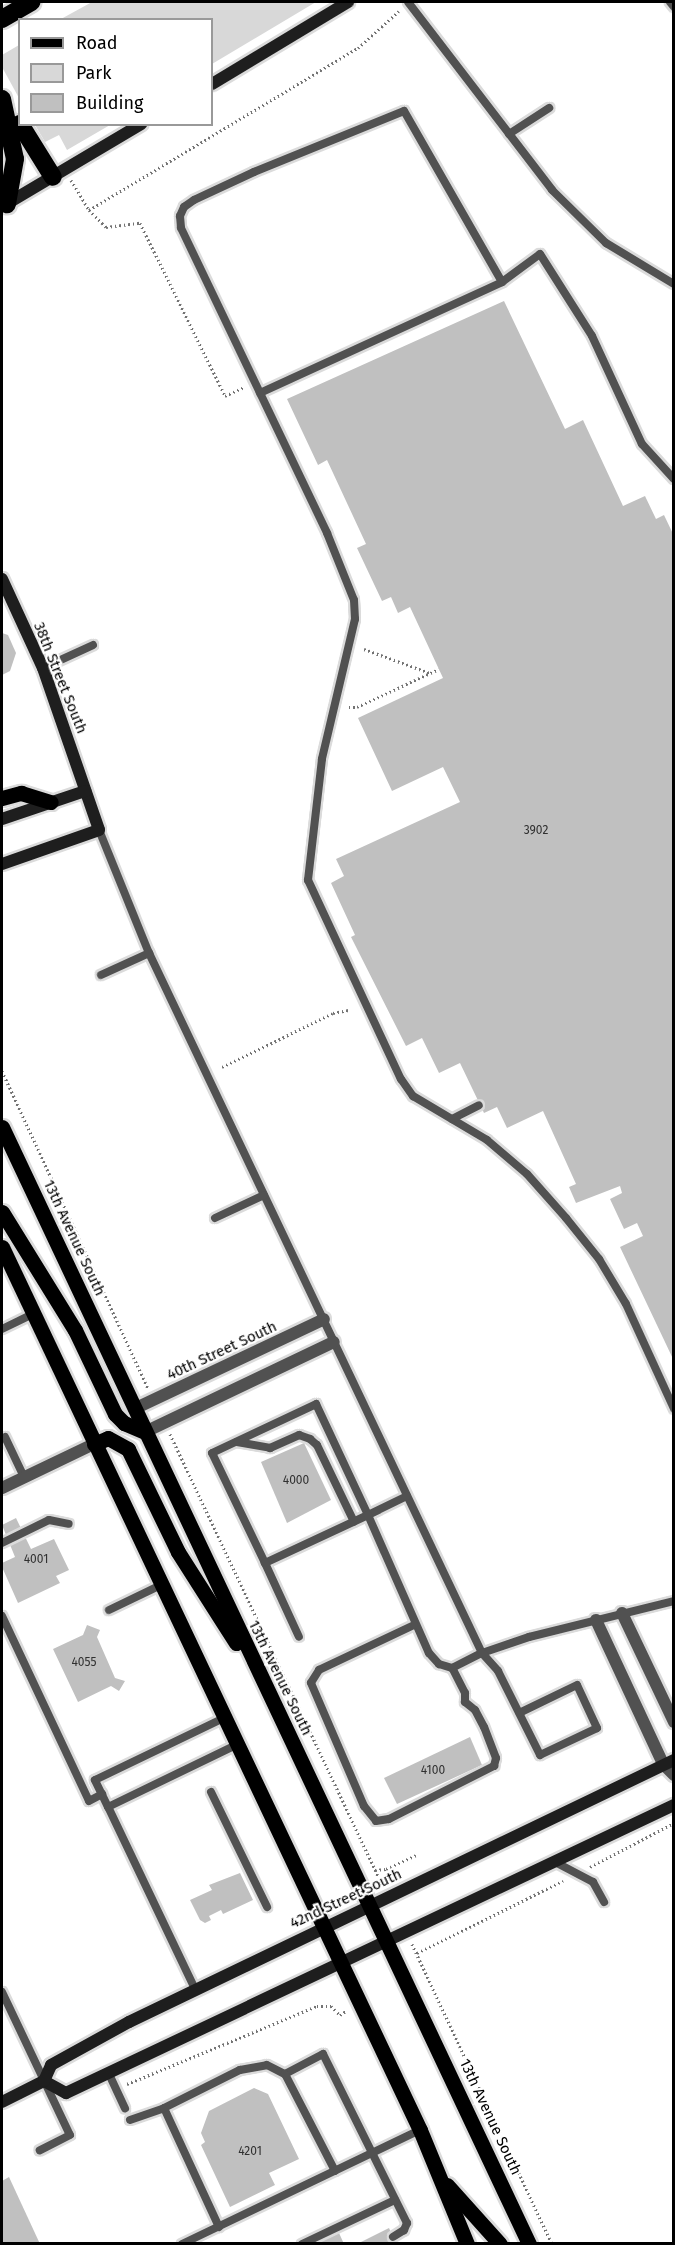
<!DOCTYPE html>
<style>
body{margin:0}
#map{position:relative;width:675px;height:2245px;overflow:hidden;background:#fff;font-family:"Fira Sans",sans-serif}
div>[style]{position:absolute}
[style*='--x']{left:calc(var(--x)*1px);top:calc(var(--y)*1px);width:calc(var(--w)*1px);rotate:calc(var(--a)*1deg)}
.green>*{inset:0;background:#d8d8d8}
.building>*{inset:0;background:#c0c0c0}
.path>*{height:3px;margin-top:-1.5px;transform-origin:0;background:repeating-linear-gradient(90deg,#737373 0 1.5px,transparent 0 4.5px)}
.roads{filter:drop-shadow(2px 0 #dbdbdb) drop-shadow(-2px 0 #dbdbdb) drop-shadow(0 2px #dbdbdb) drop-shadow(0 -2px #dbdbdb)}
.lane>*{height:8px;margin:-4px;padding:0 4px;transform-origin:4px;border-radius:4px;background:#515151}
.street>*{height:12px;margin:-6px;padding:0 6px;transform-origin:6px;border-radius:6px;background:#515151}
.secondary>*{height:12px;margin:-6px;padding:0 6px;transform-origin:6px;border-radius:6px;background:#1e1e1e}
.primary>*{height:15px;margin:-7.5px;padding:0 7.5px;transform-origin:7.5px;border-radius:7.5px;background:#000}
.highway>*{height:18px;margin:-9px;padding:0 9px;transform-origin:9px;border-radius:9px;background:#000}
span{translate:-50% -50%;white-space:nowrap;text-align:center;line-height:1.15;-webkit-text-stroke:4.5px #fff;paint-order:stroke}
.number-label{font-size:12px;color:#303030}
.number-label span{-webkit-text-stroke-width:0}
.street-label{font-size:15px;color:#000}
.frame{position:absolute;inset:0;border:3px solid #000;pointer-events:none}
.legend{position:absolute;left:18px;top:18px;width:195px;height:108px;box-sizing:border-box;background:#fff;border:2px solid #999;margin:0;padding:8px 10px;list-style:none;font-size:18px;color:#000}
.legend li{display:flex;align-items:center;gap:12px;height:30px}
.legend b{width:30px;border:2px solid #999}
</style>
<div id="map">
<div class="green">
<i style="clip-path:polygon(92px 2px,316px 2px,212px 64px,212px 20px,61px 19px)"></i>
<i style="clip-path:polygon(19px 45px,19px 98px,2px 67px,2px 55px)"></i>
<i style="clip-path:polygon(35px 125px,110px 125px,67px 150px,59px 135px,45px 142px)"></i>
</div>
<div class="building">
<i style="clip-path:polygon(504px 301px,565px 429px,583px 420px,623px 506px,645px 496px,656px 519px,664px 515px,674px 536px,674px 1361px,620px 1247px,643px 1236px,637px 1223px,624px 1229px,610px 1199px,622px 1193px,620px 1186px,576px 1203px,569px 1187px,576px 1184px,543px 1111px,507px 1128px,497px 1107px,484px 1113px,460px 1063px,439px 1073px,422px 1038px,406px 1046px,351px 937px,355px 935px,331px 883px,344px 876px,336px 859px,460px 802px,443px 767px,392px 791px,358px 718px,443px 678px,410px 607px,398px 613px,391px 597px,382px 601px,357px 548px,366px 544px,327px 460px,318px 465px,287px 399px)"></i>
<i style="clip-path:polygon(2px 633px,8px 635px,16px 653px,10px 671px,2px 675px)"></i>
<i style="clip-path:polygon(304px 1443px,331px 1500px,287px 1523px,261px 1462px)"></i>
<i style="clip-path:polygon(16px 1518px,31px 1549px,54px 1539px,69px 1570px,56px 1576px,60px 1583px,18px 1603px,2px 1567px,2px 1563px,15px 1557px,2px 1525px)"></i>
<i style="clip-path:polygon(87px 1625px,100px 1630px,97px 1637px,115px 1678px,125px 1681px,119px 1691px,111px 1686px,78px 1702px,53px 1649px,83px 1635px)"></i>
<i style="clip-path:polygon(470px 1737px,482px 1765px,397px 1804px,384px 1778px)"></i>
<i style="clip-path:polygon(240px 1873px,253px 1900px,223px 1914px,221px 1910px,209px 1916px,211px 1920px,205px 1923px,200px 1920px,190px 1900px,212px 1890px,209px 1885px)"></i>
<i style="clip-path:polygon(254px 2088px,268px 2094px,299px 2159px,269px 2173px,275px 2185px,230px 2207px,201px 2145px,205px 2142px,201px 2133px,209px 2111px)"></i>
<i style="clip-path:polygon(9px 2177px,40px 2244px,2px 2244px,2px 2181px)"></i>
<i style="clip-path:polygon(389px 2228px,396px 2244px,357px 2244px)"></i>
<i style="clip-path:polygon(339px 2233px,344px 2244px,316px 2244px)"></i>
</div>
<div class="path">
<i style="--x:71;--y:180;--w:35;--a:59"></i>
<i style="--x:89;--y:210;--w:314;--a:-31.1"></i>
<i style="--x:358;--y:48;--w:55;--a:-42.1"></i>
<i style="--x:89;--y:210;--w:24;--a:45"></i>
<i style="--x:106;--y:227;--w:34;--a:-7"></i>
<i style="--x:140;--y:223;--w:193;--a:63.8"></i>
<i style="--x:225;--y:396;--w:21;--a:-25"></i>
<i style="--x:364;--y:649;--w:70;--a:20"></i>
<i style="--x:349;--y:707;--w:8;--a:0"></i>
<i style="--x:357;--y:707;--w:90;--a:-24.9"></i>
<i style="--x:222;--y:1067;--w:123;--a:-25.9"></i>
<i style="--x:333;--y:1013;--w:16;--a:-11"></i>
<i style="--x:2;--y:1071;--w:349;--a:65.3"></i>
<i style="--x:170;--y:1434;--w:497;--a:64.8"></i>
<i style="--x:590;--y:1867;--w:93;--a:-27.7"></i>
<i style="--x:375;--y:1870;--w:11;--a:-5"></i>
<i style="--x:386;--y:1869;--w:33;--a:-25"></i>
<i style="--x:412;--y:1944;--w:331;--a:65"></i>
<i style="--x:417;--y:1953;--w:163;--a:-26.3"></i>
<i style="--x:127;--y:2084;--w:205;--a:-22.3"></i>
<i style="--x:317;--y:2006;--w:14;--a:0"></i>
<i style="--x:331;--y:2006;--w:13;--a:45"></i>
<i style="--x:340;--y:2015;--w:7;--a:-34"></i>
</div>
<div class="roads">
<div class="lane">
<i style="--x:408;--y:2;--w:237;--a:52.5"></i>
<i style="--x:552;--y:190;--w:76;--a:44.5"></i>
<i style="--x:606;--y:243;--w:79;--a:31.1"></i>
<i style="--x:670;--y:2;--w:6;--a:51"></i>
<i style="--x:509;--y:134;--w:48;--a:-33"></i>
<i style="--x:502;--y:282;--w:197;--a:-119.8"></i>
<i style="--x:404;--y:111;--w:162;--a:157.9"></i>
<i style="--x:254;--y:172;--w:66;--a:155"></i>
<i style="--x:194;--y:200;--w:12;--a:145"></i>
<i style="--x:184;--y:207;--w:10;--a:114"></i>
<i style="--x:180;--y:216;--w:12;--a:85"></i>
<i style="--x:181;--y:228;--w:338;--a:64.4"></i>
<i style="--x:327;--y:533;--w:72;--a:68.1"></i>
<i style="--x:354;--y:600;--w:19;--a:87"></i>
<i style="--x:355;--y:619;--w:144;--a:103.3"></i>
<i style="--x:322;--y:759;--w:122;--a:96.6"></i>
<i style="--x:308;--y:880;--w:220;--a:65"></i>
<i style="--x:401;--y:1079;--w:21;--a:55"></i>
<i style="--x:413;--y:1096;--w:86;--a:30.7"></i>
<i style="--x:487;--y:1140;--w:52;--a:40.4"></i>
<i style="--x:527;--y:1174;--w:59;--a:48.4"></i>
<i style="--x:566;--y:1218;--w:53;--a:51.2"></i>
<i style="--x:599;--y:1259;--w:52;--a:59"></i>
<i style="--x:626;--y:1304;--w:115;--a:65.4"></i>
<i style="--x:260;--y:393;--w:266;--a:-24.6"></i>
<i style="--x:502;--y:282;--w:47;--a:-36.4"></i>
<i style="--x:540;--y:254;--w:97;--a:57.6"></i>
<i style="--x:592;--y:336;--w:119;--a:65.2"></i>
<i style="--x:642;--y:444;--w:47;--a:47.6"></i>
<i style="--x:43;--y:668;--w:55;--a:-24.7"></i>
<i style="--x:99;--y:830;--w:133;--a:67.9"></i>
<i style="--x:149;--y:953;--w:775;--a:64.56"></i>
<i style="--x:482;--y:1653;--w:50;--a:-18.8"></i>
<i style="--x:529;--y:1637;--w:149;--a:-13.9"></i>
<i style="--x:101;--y:975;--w:53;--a:-24.6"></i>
<i style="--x:452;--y:1119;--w:30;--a:-27"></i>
<i style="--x:215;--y:1218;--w:54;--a:-25.1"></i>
<i style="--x:2;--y:1329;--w:34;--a:-26"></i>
<i style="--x:316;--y:1404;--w:123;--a:64.9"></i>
<i style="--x:368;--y:1515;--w:114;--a:155"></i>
<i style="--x:265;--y:1563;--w:122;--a:-115.7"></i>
<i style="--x:212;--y:1453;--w:115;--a:-25.2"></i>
<i style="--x:5;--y:1437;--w:44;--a:64.6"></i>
<i style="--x:237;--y:1442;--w:34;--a:10"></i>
<i style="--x:270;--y:1448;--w:32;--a:-24"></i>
<i style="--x:299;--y:1435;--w:12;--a:20"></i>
<i style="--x:310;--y:1439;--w:9;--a:41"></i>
<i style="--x:317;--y:1445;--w:85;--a:64.3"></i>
<i style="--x:407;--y:1496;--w:43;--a:154"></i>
<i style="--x:368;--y:1515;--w:151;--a:66.2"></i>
<i style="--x:429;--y:1653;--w:15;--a:48"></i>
<i style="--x:439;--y:1664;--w:14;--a:17"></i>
<i style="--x:452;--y:1668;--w:34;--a:-27"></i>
<i style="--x:482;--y:1653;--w:24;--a:48"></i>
<i style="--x:498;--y:1671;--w:94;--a:63.4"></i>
<i style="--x:540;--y:1755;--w:63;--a:-25.3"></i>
<i style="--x:597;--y:1728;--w:47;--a:-114.9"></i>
<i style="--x:577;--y:1685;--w:64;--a:154.2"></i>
<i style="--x:2;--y:1543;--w:52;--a:-26.1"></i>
<i style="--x:49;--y:1520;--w:20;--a:11"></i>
<i style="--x:265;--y:1563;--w:81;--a:65.3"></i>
<i style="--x:109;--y:1610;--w:58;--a:-25.7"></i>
<i style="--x:2;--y:1616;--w:204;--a:64.8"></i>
<i style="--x:89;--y:1801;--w:15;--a:-28"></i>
<i style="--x:414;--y:1625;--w:105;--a:154.7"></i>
<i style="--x:319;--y:1670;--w:15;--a:122"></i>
<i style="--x:311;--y:1683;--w:134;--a:66.7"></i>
<i style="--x:364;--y:1806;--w:19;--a:51"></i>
<i style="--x:376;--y:1821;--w:13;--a:-9"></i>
<i style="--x:389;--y:1819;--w:118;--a:-26.8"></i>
<i style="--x:494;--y:1766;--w:8;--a:-76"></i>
<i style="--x:496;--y:1758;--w:33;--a:-111"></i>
<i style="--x:484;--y:1727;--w:19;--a:-118"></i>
<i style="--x:475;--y:1710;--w:13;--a:-141"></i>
<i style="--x:465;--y:1702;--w:9;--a:-90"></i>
<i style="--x:465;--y:1693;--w:28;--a:-117"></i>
<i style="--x:211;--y:1792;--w:128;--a:64"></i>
<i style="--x:108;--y:1807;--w:30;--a:-116"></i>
<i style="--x:95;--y:1780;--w:143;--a:-25.7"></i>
<i style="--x:555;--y:1862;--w:43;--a:27.8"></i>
<i style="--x:593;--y:1882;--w:23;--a:61"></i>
<i style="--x:195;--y:1989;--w:202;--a:-115.5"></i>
<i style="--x:108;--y:1807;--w:142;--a:-25.8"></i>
<i style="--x:2;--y:1992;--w:158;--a:64.6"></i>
<i style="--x:70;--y:2135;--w:34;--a:153"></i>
<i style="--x:109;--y:2074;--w:38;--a:65"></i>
<i style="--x:285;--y:2074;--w:43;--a:-27.8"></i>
<i style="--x:323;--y:2054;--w:189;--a:63.6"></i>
<i style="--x:407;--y:2223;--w:8;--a:113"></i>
<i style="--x:404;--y:2230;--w:13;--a:148"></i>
<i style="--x:130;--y:2120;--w:36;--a:-19"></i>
<i style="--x:219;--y:2227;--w:131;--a:-114.8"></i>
<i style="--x:164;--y:2108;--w:85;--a:-26.6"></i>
<i style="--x:240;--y:2070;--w:27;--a:-10"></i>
<i style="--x:267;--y:2065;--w:20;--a:27"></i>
<i style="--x:285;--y:2074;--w:109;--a:62.7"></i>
<i style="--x:182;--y:2244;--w:264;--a:-25.6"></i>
<i style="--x:302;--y:2244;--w:103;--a:-25.3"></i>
</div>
<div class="street">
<i style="--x:134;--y:1409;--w:210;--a:-25.3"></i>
<i style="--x:145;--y:1432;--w:209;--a:-25.5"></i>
<i style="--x:2;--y:1488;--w:102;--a:-25.6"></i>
<i style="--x:622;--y:1613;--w:121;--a:64.5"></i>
<i style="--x:596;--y:1620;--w:159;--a:65"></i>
<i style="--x:663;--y:1764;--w:16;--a:45"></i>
</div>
<div class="secondary">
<i style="--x:212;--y:84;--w:159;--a:-31.1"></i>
<i style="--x:3;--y:206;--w:161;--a:-30.7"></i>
<i style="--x:2;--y:579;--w:98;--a:65.3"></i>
<i style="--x:43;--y:668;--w:171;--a:70.9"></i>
<i style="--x:99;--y:830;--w:103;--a:160.7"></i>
<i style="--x:2;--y:819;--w:88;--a:-18.6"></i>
<i style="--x:44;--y:2081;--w:25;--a:29"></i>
<i style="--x:66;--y:2093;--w:673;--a:-25.35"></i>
<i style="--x:2;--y:2102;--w:47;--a:-26.6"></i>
<i style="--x:44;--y:2081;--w:17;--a:-66"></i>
<i style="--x:51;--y:2065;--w:89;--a:-28.9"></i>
<i style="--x:129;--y:2022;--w:605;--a:-25.68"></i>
</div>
<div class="primary">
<i style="--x:2;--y:798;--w:20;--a:-15"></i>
<i style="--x:21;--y:793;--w:31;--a:17"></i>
<i style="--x:2;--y:1127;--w:1235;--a:64.74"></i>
<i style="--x:2;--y:1212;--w:139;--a:58.3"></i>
<i style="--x:75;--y:1330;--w:93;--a:64.5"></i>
<i style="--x:115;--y:1414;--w:13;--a:45"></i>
<i style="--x:124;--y:1423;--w:23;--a:23"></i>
<i style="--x:2;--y:1247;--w:977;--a:64.67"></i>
<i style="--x:420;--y:2130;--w:123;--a:67.6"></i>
<i style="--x:94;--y:1444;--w:15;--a:-23"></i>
<i style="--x:108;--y:1438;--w:23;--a:29"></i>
<i style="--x:128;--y:1449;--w:114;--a:64.1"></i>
<i style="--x:178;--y:1552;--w:108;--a:57.5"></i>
<i style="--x:447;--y:2185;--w:79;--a:48.1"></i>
</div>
<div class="highway">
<i style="--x:2;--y:19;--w:34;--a:-30"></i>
<i style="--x:2;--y:99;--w:61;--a:77.8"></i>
<i style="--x:15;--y:159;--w:46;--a:100.1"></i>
<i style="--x:20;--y:124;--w:62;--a:58.1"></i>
</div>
</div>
<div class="number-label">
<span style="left:536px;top:831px">3902</span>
<span style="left:296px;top:1481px">4000</span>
<span style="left:36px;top:1560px">4001</span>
<span style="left:84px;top:1663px">4055</span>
<span style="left:433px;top:1771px">4100</span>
<span style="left:250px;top:2152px">4201</span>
</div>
<div class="street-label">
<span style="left:60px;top:678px;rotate:68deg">38th Street South</span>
<span style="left:74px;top:1238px;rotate:65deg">13th Avenue South</span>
<span style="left:222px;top:1351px;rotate:-25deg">40th Street South</span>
<span style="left:280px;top:1678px;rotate:64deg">13th Avenue South</span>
<span style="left:346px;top:1899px;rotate:-25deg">42nd Street South</span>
<span style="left:490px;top:2117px;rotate:65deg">13th Avenue South</span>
</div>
<div class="frame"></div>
<ul class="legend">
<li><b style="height:8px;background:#000"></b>Road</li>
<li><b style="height:16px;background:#d8d8d8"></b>Park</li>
<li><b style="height:16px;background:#c0c0c0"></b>Building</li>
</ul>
</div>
